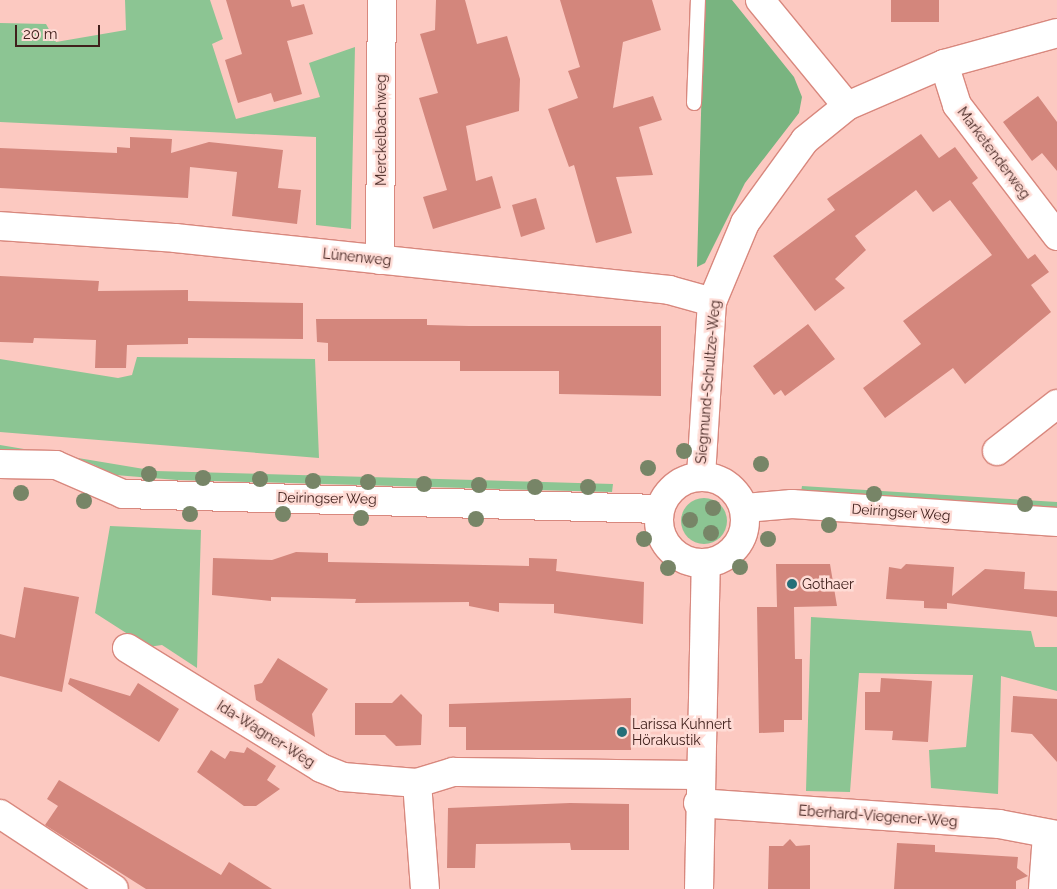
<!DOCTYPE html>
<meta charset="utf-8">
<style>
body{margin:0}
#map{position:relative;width:1057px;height:889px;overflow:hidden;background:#fcc9c1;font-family:Raleway,sans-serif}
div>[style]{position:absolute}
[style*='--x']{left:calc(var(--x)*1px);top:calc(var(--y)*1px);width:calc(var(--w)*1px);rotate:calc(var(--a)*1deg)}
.green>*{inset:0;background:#8cc593}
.round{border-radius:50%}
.forest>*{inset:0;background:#79b480}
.building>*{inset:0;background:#d3867c}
.roads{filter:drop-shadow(1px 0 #d8887e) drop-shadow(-1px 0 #d8887e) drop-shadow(0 1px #d8887e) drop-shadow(0 -1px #d8887e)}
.service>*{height:14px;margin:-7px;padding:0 7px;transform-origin:7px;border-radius:7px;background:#fff}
.minor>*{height:28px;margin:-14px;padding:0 14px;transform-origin:14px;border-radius:14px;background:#fff}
.minor>.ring{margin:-14px;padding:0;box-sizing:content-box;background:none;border:28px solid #fff;border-radius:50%}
.trees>*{width:16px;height:16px;margin:-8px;border-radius:50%;background:#778567}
.dots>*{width:14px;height:14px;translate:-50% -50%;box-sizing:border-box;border:2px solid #fedbd5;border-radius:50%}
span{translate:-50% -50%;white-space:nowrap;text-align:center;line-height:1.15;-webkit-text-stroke:5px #fedbd5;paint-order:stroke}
.street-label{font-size:14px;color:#40201c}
.poi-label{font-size:14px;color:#40201c}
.left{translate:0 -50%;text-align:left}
.scale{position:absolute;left:15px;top:25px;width:85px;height:22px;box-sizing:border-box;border:2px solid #40201c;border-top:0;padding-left:6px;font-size:15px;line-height:18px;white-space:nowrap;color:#40201c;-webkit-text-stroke:4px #fedbd5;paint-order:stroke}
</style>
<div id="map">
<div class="green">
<i style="clip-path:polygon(125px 0,210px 0,223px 39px,212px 44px,236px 119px,320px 97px,309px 63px,355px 47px,351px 229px,316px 225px,316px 137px,0 122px,0 23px,46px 24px,56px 42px,126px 30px)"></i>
<i style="clip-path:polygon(137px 357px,315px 359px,319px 458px,0 432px,0 359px,118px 378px,132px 375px)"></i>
<i style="clip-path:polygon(0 445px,156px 471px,613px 484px,612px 492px,177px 480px,115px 475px,92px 464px,29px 450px,0 450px)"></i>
<i style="clip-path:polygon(802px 486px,1057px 502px,1057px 511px,801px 492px)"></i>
<i class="round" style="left:681px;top:498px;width:46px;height:46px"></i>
<i style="clip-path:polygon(110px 526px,201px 530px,197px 668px,162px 645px,148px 647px,95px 613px)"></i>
<i style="clip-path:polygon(811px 617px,1031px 631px,1035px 647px,1057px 647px,1057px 691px,1001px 676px,998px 794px,931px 788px,929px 750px,966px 747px,973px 675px,859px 673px,850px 792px,806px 791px)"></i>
</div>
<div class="forest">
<i style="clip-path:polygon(704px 0,732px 0,794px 77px,802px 97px,799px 113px,745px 183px,705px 263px,697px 267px)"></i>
</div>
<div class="building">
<i style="clip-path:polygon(226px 0,290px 0,292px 7px,304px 4px,313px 34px,287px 41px,302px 94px,274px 102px,271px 93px,238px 103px,225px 60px,242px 54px)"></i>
<i style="clip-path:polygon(436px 0,465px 0,477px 44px,507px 36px,520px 79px,519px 111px,466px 126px,476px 181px,492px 176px,501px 208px,433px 229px,423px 197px,447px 190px,419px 98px,438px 93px,420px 34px,435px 30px)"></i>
<i style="clip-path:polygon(560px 0,652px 0,661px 30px,623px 42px,613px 108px,653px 96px,662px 120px,639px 127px,653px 175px,616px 177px,632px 233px,596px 243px,574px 165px,569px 167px,548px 109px,578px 98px,568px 71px,580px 67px)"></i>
<i style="clip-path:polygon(891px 0,939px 0,939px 22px,891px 22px)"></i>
<i style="clip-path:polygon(1038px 96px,1057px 122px,1057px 171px,1042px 153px,1032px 161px,1003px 122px)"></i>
<i style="clip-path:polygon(921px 134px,939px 158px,955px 147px,978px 178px,972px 183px,1028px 259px,1035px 254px,1049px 272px,1031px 285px,1051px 312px,965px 384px,953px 368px,885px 418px,863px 388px,921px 344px,903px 321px,992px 255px,950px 200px,933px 212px,916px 190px,855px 236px,866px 250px,835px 279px,845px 288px,815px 311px,773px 256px,835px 210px,827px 199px)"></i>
<i style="clip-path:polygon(130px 137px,172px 139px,171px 153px,209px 142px,283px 150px,278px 188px,301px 190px,297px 224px,232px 216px,237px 172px,190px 167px,188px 198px,0 188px,0 148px,117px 153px,117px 147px,130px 148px)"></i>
<i style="clip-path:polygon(536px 198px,545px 229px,521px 237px,512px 205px)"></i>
<i style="clip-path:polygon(0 276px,99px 281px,98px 291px,188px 290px,188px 301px,303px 303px,303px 339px,188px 338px,188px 344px,127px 345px,126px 368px,95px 368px,96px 340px,34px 338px,33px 343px,0 342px)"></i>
<i style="clip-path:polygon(316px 319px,427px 319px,427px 325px,469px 326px,661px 326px,661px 396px,559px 394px,559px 371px,460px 371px,460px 361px,328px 361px,328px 343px,317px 342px)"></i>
<i style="clip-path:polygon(808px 324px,835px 359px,785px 396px,781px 390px,774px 395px,753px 366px)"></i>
<i style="clip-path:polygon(296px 552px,328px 553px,328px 562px,529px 566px,529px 558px,557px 559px,556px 571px,644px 582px,643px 624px,554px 613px,554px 604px,499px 603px,499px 612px,469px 606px,469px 602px,355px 603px,356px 599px,271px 597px,271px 601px,212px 595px,213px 558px,272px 560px)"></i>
<i style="clip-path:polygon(776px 564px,830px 564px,837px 606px,794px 607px,795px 659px,802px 659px,802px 720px,784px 720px,784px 732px,759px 733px,757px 607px,777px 607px)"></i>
<i style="clip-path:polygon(906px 564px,954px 567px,952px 596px,985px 569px,1025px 572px,1024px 589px,1057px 591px,1057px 617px,947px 603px,947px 609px,924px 608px,924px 601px,886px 599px,889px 567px,901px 569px)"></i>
<i style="clip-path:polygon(24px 587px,79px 597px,62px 692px,0 676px,0 634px,15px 638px)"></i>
<i style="clip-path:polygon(278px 658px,328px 689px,312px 714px,315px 737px,256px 700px,254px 685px,262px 683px)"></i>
<i style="clip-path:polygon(70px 678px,130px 696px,138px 683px,179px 709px,159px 742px,68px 684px)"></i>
<i style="clip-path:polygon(881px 678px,932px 681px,928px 742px,892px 740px,893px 731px,865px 730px,865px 692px,880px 692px)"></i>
<i style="clip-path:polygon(401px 694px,422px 715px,421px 745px,396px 746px,385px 735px,355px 735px,355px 703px,392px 703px)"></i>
<i style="clip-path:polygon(1013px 696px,1057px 699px,1057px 762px,1032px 734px,1011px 732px)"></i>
<i style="clip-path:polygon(631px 698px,631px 750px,466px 750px,466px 727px,449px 727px,449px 704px)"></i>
<i style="clip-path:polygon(247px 747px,276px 766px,267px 780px,280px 789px,256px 806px,244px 806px,197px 772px,211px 750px,225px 759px,230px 751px,244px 753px)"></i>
<i style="clip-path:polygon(59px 780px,221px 875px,229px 862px,272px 889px,146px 889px,45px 825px,58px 806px,47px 799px)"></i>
<i style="clip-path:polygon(570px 803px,629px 804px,629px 850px,571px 850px,570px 843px,476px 844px,475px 868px,447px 868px,448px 808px)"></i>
<i style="clip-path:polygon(790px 839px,796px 846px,810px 845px,810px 889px,768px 889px,769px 846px,783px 846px)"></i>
<i style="clip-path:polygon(897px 843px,935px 845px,935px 852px,1018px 857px,1017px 868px,1028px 876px,1016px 881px,1016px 889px,894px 889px)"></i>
</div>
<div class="roads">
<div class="service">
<i style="--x:694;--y:103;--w:103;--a:-87.8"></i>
</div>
<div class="minor">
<i style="--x:760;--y:0;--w:137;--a:50.6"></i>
<i style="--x:944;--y:64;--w:43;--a:72.4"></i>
<i style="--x:957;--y:105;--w:165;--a:52.6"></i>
<i style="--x:0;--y:226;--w:175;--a:3.9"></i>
<i style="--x:175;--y:238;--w:497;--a:6"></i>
<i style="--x:669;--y:290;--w:45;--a:15.6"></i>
<i style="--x:380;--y:260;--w:260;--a:-89.6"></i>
<i style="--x:997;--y:451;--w:76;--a:-38.1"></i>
<i style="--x:0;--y:464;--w:56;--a:1"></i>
<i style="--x:56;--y:465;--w:73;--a:23.4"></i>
<i style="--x:123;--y:494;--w:536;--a:1.6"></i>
<i style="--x:701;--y:476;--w:174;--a:-86.4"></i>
<i style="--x:712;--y:302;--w:86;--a:-67.3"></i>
<i style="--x:745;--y:223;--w:102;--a:-54.1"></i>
<i style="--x:805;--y:140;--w:54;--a:-39"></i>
<i style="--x:847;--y:106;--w:106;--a:-23.4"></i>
<i style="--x:944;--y:64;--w:117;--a:-15.3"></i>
<i class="ring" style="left:659px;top:477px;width:58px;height:58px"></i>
<i style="--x:745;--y:508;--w:47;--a:-4.9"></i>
<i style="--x:792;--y:504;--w:266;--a:3.9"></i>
<i style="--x:127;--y:648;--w:228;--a:31.7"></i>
<i style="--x:321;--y:768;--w:24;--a:22"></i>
<i style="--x:343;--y:777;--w:74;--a:4.6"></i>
<i style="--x:698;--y:803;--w:302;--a:4"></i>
<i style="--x:999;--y:824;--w:59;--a:10.7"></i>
<i style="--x:0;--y:814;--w:136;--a:33.3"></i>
<i style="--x:425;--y:889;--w:106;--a:-94.3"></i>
<i style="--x:417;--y:783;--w:38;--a:-17"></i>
<i style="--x:453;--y:772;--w:248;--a:0.7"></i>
<i style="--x:699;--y:889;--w:325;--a:-88.8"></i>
<i style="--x:1043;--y:889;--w:54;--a:-85.8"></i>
</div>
</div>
<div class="trees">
<i style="left:684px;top:451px"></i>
<i style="left:761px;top:464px"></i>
<i style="left:648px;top:468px"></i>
<i style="left:149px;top:474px"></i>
<i style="left:203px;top:478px"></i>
<i style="left:260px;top:479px"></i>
<i style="left:313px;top:481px"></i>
<i style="left:368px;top:482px"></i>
<i style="left:424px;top:484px"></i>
<i style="left:479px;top:485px"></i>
<i style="left:535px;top:487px"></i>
<i style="left:588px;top:487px"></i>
<i style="left:21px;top:493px"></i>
<i style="left:874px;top:494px"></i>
<i style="left:84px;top:501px"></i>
<i style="left:1025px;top:504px"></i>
<i style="left:713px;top:508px"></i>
<i style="left:190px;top:514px"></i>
<i style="left:283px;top:514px"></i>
<i style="left:361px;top:518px"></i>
<i style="left:476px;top:519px"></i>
<i style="left:690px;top:520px"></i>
<i style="left:829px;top:525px"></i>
<i style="left:711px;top:533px"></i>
<i style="left:644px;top:539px"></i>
<i style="left:768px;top:539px"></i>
<i style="left:740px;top:567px"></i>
<i style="left:668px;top:568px"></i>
</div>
<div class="dots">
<i style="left:792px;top:584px;background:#256e78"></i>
<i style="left:622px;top:732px;background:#256e78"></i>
</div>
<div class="street-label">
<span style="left:381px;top:130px;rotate:-90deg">Merckelbachweg</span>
<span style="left:994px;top:153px;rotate:53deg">Marketenderweg</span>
<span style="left:357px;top:257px;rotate:6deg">Lünenweg</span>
<span style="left:708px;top:382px;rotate:-85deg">Siegmund-Schultze-Weg</span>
<span style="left:327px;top:498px;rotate:1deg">Deiringser Weg</span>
<span style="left:901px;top:512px;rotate:4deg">Deiringser Weg</span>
<span style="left:266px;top:734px;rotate:32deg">Ida-Wagner-Weg</span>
<span style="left:878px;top:816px;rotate:4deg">Eberhard-Viegener-Weg</span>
</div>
<div class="poi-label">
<span class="left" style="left:802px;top:584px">Gothaer</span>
<span class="left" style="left:632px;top:732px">Larissa Kuhnert<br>Hörakustik</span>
</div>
<div class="scale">20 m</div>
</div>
